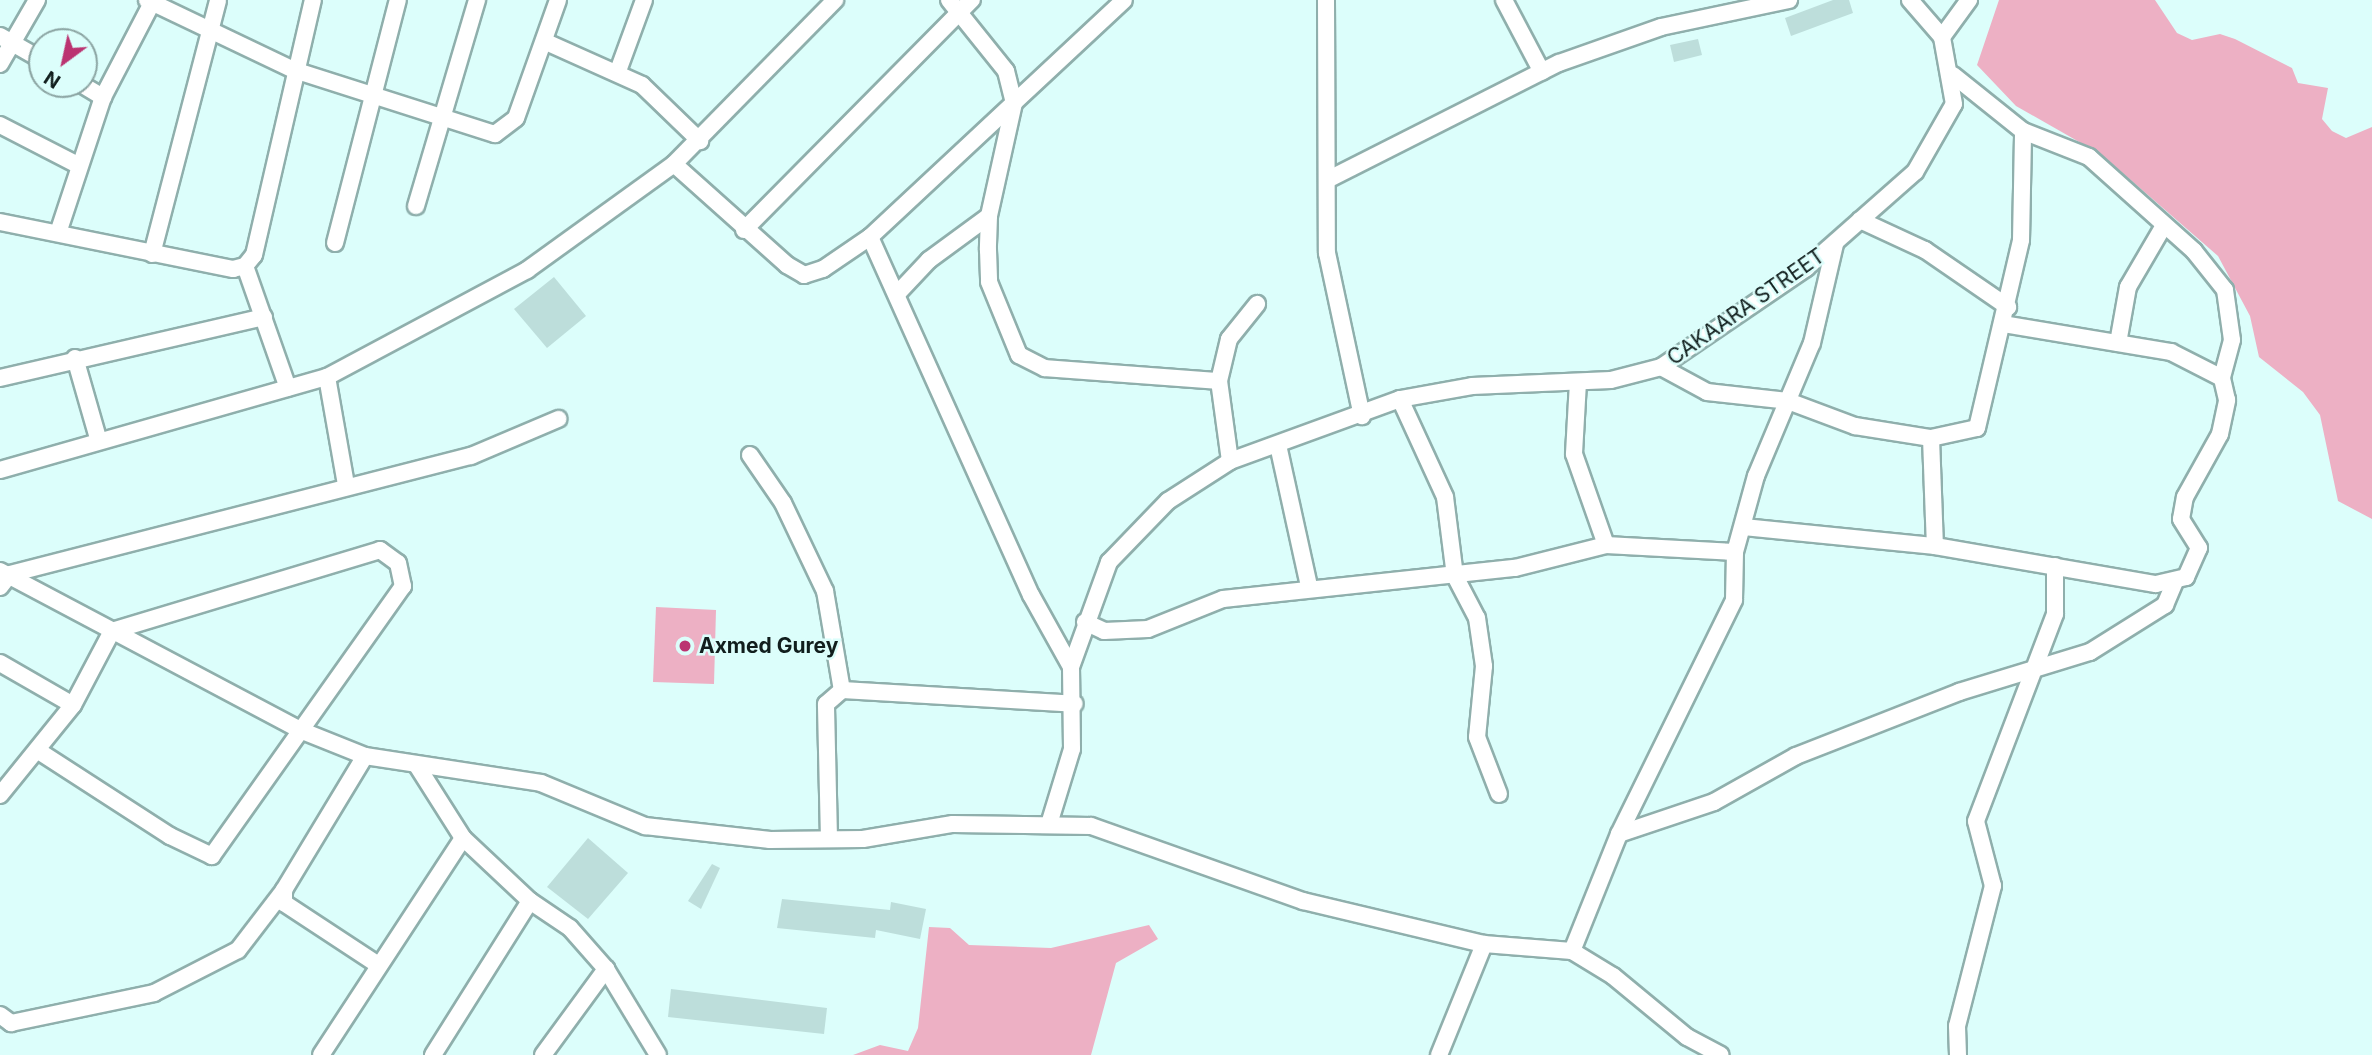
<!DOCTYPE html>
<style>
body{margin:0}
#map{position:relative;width:2372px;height:1055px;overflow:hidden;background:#dcfefb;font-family:Inter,sans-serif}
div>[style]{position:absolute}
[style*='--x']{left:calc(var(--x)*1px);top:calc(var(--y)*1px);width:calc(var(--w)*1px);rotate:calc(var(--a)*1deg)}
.green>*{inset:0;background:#edb0c4}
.building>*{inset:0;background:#bddedb}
.roads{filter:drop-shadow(2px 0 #8fafac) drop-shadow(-2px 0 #8fafac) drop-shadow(0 2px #8fafac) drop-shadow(0 -2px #8fafac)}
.street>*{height:16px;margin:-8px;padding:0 8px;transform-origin:8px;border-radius:8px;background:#fff}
.dots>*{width:19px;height:19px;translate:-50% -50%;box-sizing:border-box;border:4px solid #dcfefb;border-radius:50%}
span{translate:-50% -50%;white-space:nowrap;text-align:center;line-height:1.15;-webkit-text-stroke:5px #dcfefb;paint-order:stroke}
.street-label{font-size:21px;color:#111e1d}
.poi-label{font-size:21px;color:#111e1d;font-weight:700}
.left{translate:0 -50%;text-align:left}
.north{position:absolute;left:28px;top:28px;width:70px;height:70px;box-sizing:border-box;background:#dcfefb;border:2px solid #8ba4a2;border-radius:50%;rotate:213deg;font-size:19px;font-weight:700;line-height:28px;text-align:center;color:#111e1d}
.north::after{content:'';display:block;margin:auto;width:24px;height:32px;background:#bb3371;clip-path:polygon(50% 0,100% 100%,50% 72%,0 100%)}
</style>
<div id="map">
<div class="green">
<i style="clip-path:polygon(1999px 0,2155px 0,2177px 33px,2192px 40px,2220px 34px,2235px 39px,2292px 68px,2298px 83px,2328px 88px,2322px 119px,2332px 131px,2346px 138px,2372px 127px,2372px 519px,2338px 501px,2320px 415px,2303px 392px,2259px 357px,2250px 316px,2218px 256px,2102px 155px,2016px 106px,1977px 65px)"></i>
<i style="clip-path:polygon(656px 607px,716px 610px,714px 684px,653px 682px)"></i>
<i style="clip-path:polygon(1149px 925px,1158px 939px,1116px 963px,1091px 1055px,853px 1055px,880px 1045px,908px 1051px,918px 1028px,929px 927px,950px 928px,969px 945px,1051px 948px)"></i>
</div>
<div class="building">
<i style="clip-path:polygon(1833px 0,1849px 0,1853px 13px,1791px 36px,1785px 18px)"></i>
<i style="clip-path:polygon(1698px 39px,1702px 55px,1674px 62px,1670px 45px)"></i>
<i style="clip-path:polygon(554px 277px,586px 316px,547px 348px,514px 309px)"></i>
<i style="clip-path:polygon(588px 838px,628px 873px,588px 919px,547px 887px)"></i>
<i style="clip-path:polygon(712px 864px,720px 868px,701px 909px,688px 901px)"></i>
<i style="clip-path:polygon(782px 899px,890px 910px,891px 902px,926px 909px,920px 939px,876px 930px,875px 938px,777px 928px)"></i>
<i style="clip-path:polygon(671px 989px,827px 1008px,824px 1034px,668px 1017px)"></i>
</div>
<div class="roads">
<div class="street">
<i style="--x:147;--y:0;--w:163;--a:25.5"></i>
<i style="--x:294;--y:70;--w:211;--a:17.7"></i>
<i style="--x:495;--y:134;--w:26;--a:-37"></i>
<i style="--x:516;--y:118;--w:125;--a:-70.4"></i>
<i style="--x:949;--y:0;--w:91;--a:51.2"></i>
<i style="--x:1006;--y:71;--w:33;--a:76"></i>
<i style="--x:1014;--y:103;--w:116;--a:102.5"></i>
<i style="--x:989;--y:216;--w:34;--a:92"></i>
<i style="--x:988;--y:250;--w:32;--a:88"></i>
<i style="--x:989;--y:282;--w:79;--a:67.7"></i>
<i style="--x:1019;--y:355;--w:29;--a:27"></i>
<i style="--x:1045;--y:368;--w:174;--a:4.3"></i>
<i style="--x:1326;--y:0;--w:253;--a:89.8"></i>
<i style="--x:1327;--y:253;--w:167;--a:77.9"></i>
<i style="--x:1504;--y:0;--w:81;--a:62.2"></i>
<i style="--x:0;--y:36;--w:48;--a:29.7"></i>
<i style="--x:1942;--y:37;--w:46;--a:-53.9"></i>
<i style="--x:546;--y:42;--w:105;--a:24.1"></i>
<i style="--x:642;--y:85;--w:81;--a:44"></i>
<i style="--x:0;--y:64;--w:74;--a:-60"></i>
<i style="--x:618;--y:71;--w:76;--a:-69.9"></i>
<i style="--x:1953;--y:75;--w:90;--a:38.7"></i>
<i style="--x:2023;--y:131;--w:71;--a:21.5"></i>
<i style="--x:2089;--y:157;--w:141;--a:41.8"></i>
<i style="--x:2194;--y:251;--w:50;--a:51.5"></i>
<i style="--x:2225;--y:290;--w:50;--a:82"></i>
<i style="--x:2232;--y:340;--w:39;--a:105"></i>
<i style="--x:81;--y:84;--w:26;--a:31"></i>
<i style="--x:0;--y:125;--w:85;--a:27.2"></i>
<i style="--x:674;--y:164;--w:152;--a:41.8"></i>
<i style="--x:787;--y:265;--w:20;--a:30"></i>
<i style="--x:804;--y:275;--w:20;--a:-18"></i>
<i style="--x:823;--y:269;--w:57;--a:-34.2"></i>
<i style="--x:870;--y:237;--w:347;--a:-43"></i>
<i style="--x:1331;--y:178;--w:255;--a:-26.8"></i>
<i style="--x:1559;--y:63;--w:108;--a:-19.4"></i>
<i style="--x:1661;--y:27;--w:131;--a:-11.9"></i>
<i style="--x:416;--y:206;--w:215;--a:-73.5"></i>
<i style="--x:1860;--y:220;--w:72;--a:24.8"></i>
<i style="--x:1925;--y:250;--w:101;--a:34.5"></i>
<i style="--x:0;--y:222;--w:238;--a:11.4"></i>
<i style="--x:233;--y:269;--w:12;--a:-14"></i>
<i style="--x:245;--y:266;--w:14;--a:-51"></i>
<i style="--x:254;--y:255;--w:262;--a:-77"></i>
<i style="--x:59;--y:230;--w:140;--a:-71.7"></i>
<i style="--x:103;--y:97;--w:106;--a:-62.5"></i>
<i style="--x:744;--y:230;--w:324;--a:-45.3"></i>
<i style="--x:870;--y:237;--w:393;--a:65.8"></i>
<i style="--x:1031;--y:595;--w:82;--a:60.9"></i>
<i style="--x:1071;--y:667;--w:82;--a:89.3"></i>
<i style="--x:1072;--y:749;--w:75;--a:107"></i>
<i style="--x:335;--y:243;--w:251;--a:-75.5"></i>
<i style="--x:152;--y:254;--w:262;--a:-75.4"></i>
<i style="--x:245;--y:266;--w:129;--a:70.6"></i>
<i style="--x:897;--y:294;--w:47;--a:-46.7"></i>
<i style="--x:929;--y:260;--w:74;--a:-36.3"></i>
<i style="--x:2118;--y:343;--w:57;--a:-79.9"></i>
<i style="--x:2128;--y:287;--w:69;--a:-59.7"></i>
<i style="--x:75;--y:358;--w:83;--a:74"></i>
<i style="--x:1661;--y:367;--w:52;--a:28.5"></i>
<i style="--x:1707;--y:392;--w:81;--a:6.3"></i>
<i style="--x:1788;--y:401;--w:72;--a:20.5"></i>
<i style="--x:1855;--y:426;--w:77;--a:9"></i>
<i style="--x:1931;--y:438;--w:47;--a:-12.3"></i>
<i style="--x:1977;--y:428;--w:193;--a:-76.8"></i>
<i style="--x:2021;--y:240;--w:109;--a:-88.9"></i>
<i style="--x:327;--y:377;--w:110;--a:80"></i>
<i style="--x:0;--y:378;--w:271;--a:-13"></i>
<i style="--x:1578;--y:382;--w:72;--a:93.2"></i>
<i style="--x:1574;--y:454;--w:96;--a:70.6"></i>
<i style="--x:1400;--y:399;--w:108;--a:65.3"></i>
<i style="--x:1445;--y:497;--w:80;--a:82.8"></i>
<i style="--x:1455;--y:576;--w:47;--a:62.4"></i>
<i style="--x:1477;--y:618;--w:49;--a:81.7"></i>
<i style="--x:1484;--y:666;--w:71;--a:95.6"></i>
<i style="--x:1477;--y:737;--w:61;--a:68.9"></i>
<i style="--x:1931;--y:438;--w:108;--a:87.9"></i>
<i style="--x:1278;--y:445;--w:144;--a:77.6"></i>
<i style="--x:750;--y:455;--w:58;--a:55.5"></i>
<i style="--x:783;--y:503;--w:98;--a:64.5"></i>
<i style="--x:825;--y:591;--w:100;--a:80.3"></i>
<i style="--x:1230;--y:461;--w:81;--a:-97.8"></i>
<i style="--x:1219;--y:381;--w:43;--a:-76.6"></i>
<i style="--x:1229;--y:339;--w:45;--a:-51.3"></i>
<i style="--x:0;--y:470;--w:340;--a:-15.9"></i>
<i style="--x:327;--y:377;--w:227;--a:-28.1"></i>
<i style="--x:527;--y:270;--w:181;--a:-35.8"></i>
<i style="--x:674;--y:164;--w:230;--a:-45.5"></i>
<i style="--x:1744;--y:527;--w:192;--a:5.7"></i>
<i style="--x:1935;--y:546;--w:224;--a:9.8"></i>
<i style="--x:2156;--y:584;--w:31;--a:-13"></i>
<i style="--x:2186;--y:577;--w:32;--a:-66"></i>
<i style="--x:2199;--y:548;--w:34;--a:-122"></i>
<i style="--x:2181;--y:519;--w:22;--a:-80"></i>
<i style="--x:2185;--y:497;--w:72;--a:-60.9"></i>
<i style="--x:2220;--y:434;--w:35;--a:-78"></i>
<i style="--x:2227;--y:400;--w:23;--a:-103"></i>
<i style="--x:2222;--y:378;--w:57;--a:-153"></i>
<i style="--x:2171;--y:352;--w:169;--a:-170.5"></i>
<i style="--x:0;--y:571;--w:340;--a:27.9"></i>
<i style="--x:300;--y:730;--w:70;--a:21.8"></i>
<i style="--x:365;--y:756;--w:178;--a:8.7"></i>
<i style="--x:541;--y:783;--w:113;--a:22.5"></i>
<i style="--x:645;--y:826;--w:126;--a:6.4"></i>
<i style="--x:770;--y:840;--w:93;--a:-0.6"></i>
<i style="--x:863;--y:839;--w:91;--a:-9.5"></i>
<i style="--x:953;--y:824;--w:138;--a:0.8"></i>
<i style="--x:1091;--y:826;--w:225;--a:19.5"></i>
<i style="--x:1303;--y:901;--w:186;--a:13.4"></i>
<i style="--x:1484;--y:944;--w:88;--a:4.5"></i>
<i style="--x:1572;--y:951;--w:48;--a:31.4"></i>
<i style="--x:1613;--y:976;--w:96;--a:39.5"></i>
<i style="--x:1687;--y:1037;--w:38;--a:28"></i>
<i style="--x:0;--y:587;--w:16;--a:-52"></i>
<i style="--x:10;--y:574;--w:476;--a:-14.4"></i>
<i style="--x:471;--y:456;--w:95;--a:-23"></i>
<i style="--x:1085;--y:622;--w:21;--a:25"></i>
<i style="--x:1104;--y:631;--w:44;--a:-2.6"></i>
<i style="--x:1148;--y:629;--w:81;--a:-21.8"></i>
<i style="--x:1223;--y:599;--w:294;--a:-6.1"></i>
<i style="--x:1515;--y:568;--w:94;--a:-14.2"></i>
<i style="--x:1606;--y:545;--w:129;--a:3.1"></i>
<i style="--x:0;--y:663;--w:84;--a:29.9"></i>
<i style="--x:1071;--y:667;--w:112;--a:-70.1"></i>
<i style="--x:1109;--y:562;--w:85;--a:-46"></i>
<i style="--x:1168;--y:501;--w:74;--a:-32.8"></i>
<i style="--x:1230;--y:461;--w:181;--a:-20"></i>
<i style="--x:1400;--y:399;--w:73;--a:-10.2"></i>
<i style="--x:1472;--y:386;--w:139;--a:-2.5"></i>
<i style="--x:1611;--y:380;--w:52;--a:-14.6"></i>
<i style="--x:1661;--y:367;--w:176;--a:-34.3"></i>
<i style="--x:1806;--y:268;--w:145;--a:-41.4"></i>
<i style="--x:1915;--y:172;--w:78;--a:-60.2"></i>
<i style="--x:1954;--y:104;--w:68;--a:-100.2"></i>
<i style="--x:1942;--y:37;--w:49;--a:-130.9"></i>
<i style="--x:365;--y:756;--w:157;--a:121.2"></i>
<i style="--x:284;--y:890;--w:13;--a:90"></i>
<i style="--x:284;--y:903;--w:111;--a:33.3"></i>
<i style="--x:416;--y:764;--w:88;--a:57.6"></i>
<i style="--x:463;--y:838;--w:92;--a:43.2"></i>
<i style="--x:530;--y:901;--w:48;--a:34"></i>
<i style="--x:570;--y:928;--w:55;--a:48.7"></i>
<i style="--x:606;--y:969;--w:100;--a:58.8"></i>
<i style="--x:0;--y:795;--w:116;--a:-51"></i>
<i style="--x:73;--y:705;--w:84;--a:-62.2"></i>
<i style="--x:112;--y:631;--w:280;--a:-16.8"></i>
<i style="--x:380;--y:550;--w:22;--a:36"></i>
<i style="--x:398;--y:563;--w:24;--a:78"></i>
<i style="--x:403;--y:586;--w:331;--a:125.3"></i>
<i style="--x:212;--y:856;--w:47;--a:-154.5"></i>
<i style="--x:170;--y:836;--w:158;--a:-147.1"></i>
<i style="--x:1619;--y:834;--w:100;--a:-18.6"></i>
<i style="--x:1714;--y:802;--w:94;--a:-29.3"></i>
<i style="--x:1796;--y:756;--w:175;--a:-21.4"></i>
<i style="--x:1959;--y:692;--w:137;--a:-17"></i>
<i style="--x:2090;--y:652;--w:89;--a:-32.1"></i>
<i style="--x:2165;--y:605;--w:26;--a:-67"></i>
<i style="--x:829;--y:839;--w:135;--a:-91.3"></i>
<i style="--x:826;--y:704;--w:21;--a:-41"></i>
<i style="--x:842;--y:690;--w:233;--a:3.4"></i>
<i style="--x:1572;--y:951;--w:126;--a:-68.1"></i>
<i style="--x:1619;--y:834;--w:261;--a:-63.8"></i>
<i style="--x:1734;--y:600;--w:48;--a:-88.8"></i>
<i style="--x:1735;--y:552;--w:79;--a:-74.6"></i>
<i style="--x:1756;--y:476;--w:144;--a:-67.2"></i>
<i style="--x:1812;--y:343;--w:102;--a:-76.9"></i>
<i style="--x:0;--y:1015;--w:14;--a:36"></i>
<i style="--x:11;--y:1023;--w:146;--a:-11.8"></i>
<i style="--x:154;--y:993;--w:94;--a:-27.1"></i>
<i style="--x:238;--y:950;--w:76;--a:-52.5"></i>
<i style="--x:321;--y:1055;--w:259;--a:-56.8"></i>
<i style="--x:433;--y:1055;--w:182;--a:-57.8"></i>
<i style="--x:543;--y:1055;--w:107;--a:-53.8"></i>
<i style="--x:1439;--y:1055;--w:120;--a:-67.9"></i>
<i style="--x:1958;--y:1055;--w:29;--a:-92"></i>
<i style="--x:1957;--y:1026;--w:145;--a:-75.6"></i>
<i style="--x:1993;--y:886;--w:67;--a:-104.7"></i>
<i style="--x:1976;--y:821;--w:222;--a:-69.1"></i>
<i style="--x:2055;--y:614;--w:48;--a:-90"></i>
</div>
</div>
<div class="dots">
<i style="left:685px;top:646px;background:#bb3371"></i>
</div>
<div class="street-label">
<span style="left:1746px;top:307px;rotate:-35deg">CAKAARA STREET</span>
</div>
<div class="poi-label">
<span class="left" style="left:699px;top:646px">Axmed Gurey</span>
</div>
<div class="north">N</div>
</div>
